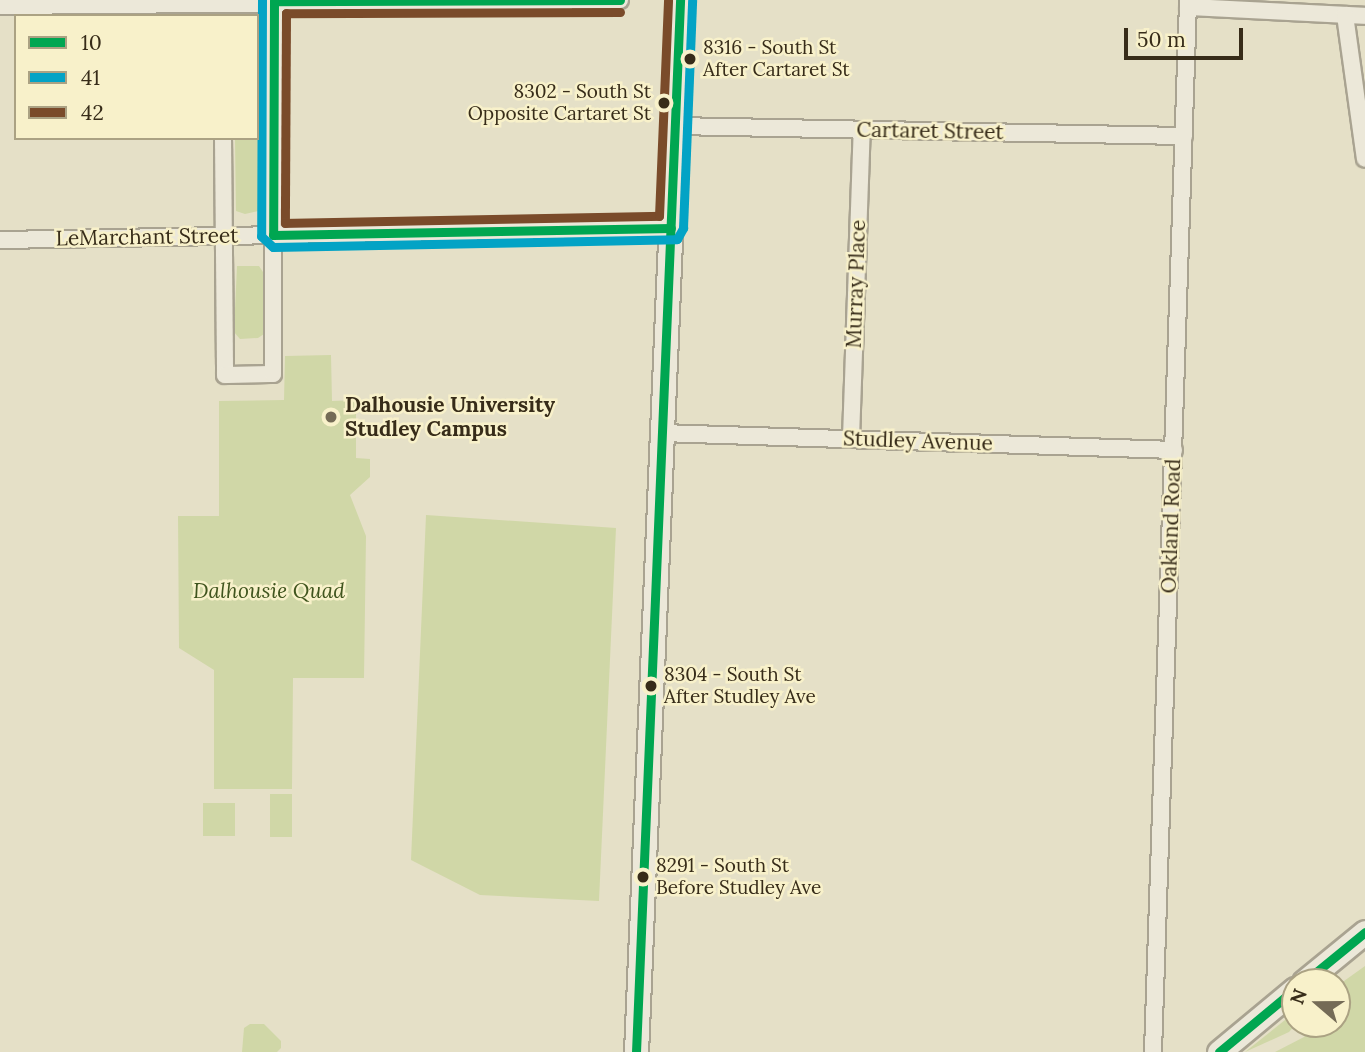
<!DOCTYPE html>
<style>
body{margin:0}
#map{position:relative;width:1365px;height:1052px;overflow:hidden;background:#e5e0c7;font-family:Lora,serif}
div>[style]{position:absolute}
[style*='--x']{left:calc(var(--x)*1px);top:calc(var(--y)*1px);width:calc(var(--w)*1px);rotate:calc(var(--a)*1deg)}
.green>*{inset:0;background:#d0d7a7}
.roads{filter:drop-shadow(2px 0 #a9a391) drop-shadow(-2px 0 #a9a391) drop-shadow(0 2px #a9a391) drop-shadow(0 -2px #a9a391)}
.street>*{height:16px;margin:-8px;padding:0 8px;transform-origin:8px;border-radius:8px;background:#ece8d9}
.secondary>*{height:23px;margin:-11.5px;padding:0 11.5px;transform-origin:11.5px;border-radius:11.5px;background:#ece8d9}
.bus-1>*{height:9px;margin:-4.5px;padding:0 4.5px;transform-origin:4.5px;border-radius:4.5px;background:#00a651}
.bus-2>*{height:9px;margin:-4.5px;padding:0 4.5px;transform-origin:4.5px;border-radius:4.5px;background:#03a3c5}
.bus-3>*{height:9px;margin:-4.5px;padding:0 4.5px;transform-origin:4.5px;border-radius:4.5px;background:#7a4b2a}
.dots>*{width:19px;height:19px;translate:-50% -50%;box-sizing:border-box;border:4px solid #f8f1ca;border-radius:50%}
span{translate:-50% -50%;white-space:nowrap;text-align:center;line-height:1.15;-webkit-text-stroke:5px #f8f1ca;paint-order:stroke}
.bus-label{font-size:19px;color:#372c19}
.left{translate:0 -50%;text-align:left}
.right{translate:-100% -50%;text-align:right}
.street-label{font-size:21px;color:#372c19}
.poi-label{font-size:21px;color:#372c19;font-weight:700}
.park-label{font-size:21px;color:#40551e;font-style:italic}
.legend{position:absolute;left:14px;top:14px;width:245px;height:126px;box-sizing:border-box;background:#f8f1ca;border:2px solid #aba283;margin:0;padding:9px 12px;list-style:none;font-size:21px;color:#372c19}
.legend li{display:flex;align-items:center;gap:14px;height:35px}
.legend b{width:35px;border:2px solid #aba283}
.north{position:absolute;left:1281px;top:968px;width:70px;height:70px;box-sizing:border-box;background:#f8f1ca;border:2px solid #aba283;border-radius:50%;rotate:290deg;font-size:19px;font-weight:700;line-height:28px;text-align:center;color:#372c19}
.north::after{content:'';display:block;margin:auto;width:24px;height:32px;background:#746b56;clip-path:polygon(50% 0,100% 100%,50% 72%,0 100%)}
.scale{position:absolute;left:1124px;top:28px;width:119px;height:32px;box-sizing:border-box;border:4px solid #372c19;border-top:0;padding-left:9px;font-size:21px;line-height:24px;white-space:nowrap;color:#372c19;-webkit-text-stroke:5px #f8f1ca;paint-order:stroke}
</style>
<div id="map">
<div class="green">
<i style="clip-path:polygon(257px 19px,265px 23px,267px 209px,245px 214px,236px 211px,235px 138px,257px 138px)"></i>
<i style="clip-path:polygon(237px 266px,259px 266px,263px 272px,264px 334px,258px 338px,240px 339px,234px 332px)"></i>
<i style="clip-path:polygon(331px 355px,332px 401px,356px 400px,356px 458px,370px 459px,370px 477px,350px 495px,366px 536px,364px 678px,293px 678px,292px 789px,214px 789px,214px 670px,179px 648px,178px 516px,219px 516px,219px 401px,284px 400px,285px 356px)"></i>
<i style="clip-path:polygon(426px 515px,616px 528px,599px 901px,480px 895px,411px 860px)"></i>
<i style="clip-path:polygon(270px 794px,292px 794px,292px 837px,270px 837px)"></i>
<i style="clip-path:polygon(203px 803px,235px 803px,235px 836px,203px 836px)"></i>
<i style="clip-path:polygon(1365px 966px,1365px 1052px,1275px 1052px,1304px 1037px,1316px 1024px,1337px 1024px,1337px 986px)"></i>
<i style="clip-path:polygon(1295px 1012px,1296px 1024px,1289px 1032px,1245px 1052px)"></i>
<i style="clip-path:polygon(250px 1024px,264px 1024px,281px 1041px,281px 1048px,277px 1052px,242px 1052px,244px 1028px)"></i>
</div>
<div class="roads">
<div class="street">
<i style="--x:0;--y:6;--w:620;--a:-0.55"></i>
<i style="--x:1188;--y:7;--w:177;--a:2.9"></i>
<i style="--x:1345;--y:15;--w:145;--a:82.1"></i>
<i style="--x:675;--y:126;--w:509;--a:1.13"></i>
<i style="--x:223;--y:138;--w:237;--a:89.5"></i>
<i style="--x:225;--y:375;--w:48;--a:-1.2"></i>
<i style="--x:273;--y:374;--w:374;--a:-89.8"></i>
<i style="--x:0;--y:240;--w:671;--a:-1.02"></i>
<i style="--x:662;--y:433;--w:512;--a:1.9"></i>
<i style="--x:851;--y:438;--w:308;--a:-88"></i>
<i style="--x:1153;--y:1052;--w:1053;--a:-88.09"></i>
</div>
<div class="secondary">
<i style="--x:1304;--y:982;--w:79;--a:-39.3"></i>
<i style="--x:636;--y:1052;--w:1053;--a:-87.6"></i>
<i style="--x:1219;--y:1052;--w:99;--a:-39.7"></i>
</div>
</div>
<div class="bus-1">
<i style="--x:620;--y:0;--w:346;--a:179.8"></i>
<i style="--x:274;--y:1;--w:234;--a:90.2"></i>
<i style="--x:273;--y:235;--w:398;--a:-1"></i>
<i style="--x:1304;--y:982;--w:79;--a:-39.3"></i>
<i style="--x:636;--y:1052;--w:1053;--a:-87.6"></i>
<i style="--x:1219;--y:1052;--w:99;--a:-39.7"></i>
</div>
<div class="bus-2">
<i style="--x:262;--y:0;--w:236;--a:90.2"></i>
<i style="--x:261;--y:236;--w:16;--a:43"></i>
<i style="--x:273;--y:247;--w:404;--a:-1.1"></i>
<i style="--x:677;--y:239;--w:13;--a:-61"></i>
<i style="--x:683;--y:228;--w:228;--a:-87.7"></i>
</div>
<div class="bus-3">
<i style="--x:620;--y:12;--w:334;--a:179.8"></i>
<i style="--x:286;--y:13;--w:210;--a:90.3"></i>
<i style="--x:285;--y:223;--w:374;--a:-1.1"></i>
<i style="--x:659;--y:216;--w:216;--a:-87.6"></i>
</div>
<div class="dots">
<i style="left:690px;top:59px;background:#372c19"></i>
<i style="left:664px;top:103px;background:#372c19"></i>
<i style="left:331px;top:417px;background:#746b56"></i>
<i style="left:651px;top:686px;background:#372c19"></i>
<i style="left:643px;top:877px;background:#372c19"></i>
</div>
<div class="bus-label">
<span class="left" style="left:703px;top:59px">8316 - South St<br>After Cartaret St</span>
<span class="right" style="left:651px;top:103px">8302 - South St<br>Opposite Cartaret St</span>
<span class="left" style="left:664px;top:686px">8304 - South St<br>After Studley Ave</span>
<span class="left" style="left:656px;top:877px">8291 - South St<br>Before Studley Ave</span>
</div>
<div class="street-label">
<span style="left:930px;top:131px;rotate:1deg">Cartaret Street</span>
<span style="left:147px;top:237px;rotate:-1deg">LeMarchant Street</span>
<span style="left:856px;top:284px;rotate:-88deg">Murray Place</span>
<span style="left:918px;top:441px;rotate:2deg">Studley Avenue</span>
<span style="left:1171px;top:526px;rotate:-88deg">Oakland Road</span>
</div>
<div class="poi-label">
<span class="left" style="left:345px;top:417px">Dalhousie University<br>Studley Campus</span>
</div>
<div class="park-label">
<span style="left:269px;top:591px">Dalhousie Quad</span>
</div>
<ul class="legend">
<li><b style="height:9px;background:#00a651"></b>10</li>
<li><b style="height:9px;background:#03a3c5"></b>41</li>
<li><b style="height:9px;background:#7a4b2a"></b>42</li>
</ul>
<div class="north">N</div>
<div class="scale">50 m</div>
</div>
